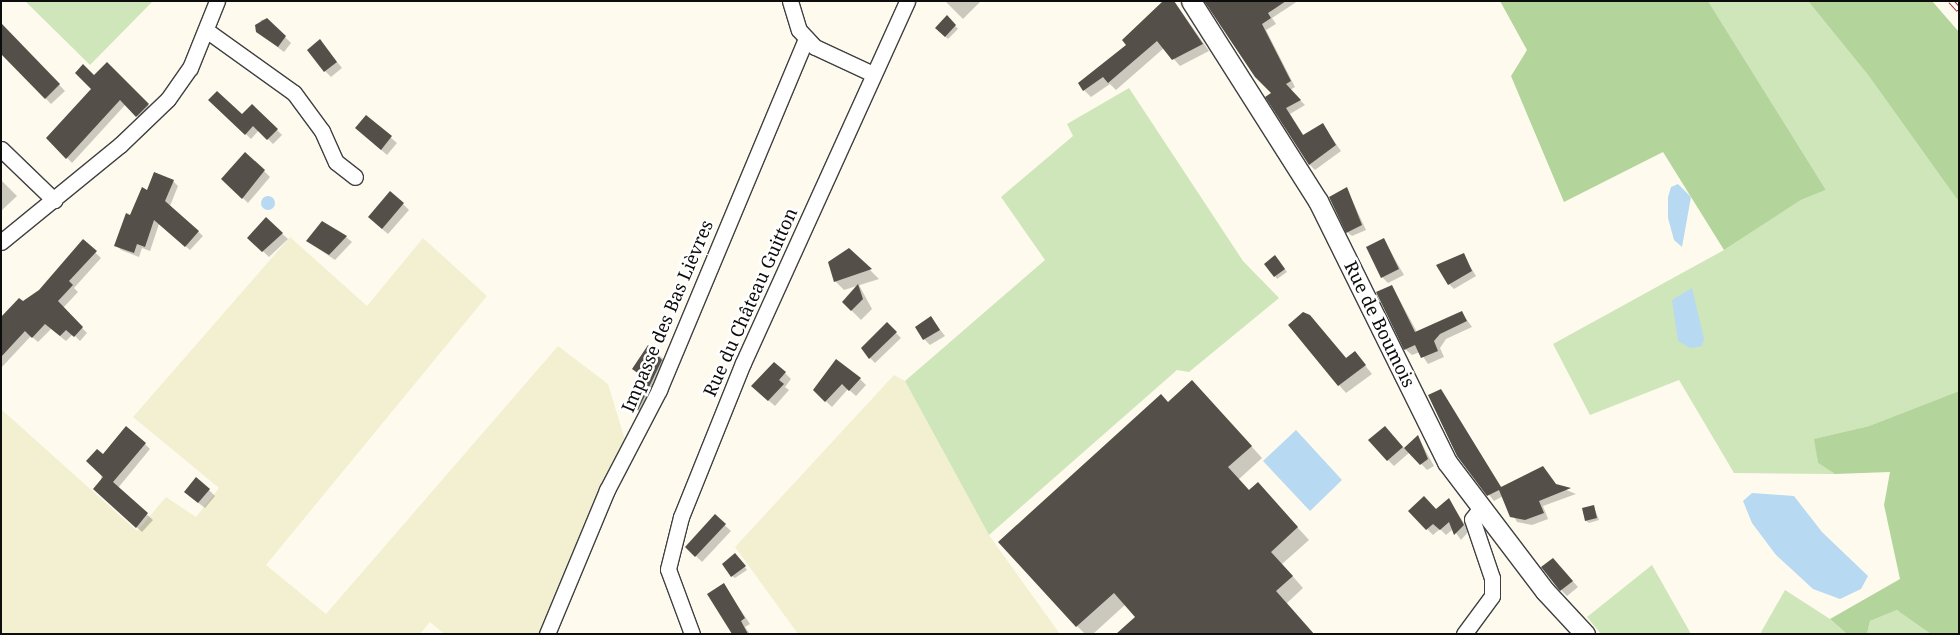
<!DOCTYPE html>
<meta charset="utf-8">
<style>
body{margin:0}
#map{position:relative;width:1960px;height:635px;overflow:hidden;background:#fefbee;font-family:"Noto Serif",serif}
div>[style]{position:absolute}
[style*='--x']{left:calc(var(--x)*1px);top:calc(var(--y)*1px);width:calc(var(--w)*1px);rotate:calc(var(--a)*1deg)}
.farmland>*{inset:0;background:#f2f0d0}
.green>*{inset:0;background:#cfe5ba}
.forest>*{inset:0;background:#b3d59b}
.water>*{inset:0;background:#b7d9f1}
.round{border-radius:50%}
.shadow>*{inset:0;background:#0003}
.building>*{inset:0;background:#554f4a}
.roads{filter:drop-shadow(1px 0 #404040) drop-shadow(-1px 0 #404040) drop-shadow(0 1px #404040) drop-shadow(0 -1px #404040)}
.minor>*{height:15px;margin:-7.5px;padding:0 7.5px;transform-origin:7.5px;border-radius:7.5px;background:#fff}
.tertiary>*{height:19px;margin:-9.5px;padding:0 9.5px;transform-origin:9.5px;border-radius:9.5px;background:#fff}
.rail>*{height:5.5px;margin-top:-2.75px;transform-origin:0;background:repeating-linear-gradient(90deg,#fff 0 11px,#b13031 0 22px);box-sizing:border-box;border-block:1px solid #b13031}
span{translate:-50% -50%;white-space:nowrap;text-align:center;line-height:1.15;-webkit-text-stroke:5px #fff;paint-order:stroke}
.street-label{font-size:18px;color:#0d0d0d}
.frame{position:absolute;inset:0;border:2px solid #0d0d0d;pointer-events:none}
</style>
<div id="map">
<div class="farmland">
<i style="clip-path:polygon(290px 237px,367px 306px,423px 238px,487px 296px,266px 565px,326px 614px,558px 346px,608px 384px,628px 450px,548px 634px,444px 634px,430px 622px,420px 634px,1px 634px,1px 409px,137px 531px,166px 497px,196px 517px,219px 488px,133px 417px)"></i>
<i style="clip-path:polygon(894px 375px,905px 381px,989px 535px,1060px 634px,798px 634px,735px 547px)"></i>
</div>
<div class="green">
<i style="clip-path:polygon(25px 1px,153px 1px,90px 65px)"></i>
<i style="clip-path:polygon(1708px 1px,1808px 1px,1868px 75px,1959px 202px,1959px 391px,1869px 426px,1815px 439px,1818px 463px,1835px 474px,1734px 473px,1679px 380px,1590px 415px,1553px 344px,1724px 250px,1801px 200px,1826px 190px)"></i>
<i style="clip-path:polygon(1129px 88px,1243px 261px,1279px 298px,1189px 372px,1177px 370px,989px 535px,905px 381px,1045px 260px,1001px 197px,1073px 136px,1067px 124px)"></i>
<i style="clip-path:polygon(1652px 565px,1691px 634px,1601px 634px,1587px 617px)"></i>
<i style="clip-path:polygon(1785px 590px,1830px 619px,1847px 634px,1760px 634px)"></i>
<i style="clip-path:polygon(1897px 610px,1911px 617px,1931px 634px,1867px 634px,1870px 621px)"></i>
</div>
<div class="forest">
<i style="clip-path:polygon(1500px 1px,1708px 1px,1826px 190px,1801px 200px,1724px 250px,1663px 152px,1564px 202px,1511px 76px,1527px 50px)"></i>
<i style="clip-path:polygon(1808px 1px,1932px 1px,1959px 32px,1959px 202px,1868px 75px)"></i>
<i style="clip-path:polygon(1959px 391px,1959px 634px,1931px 634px,1897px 610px,1870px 621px,1867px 634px,1847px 634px,1830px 619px,1900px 579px,1884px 505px,1890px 472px,1835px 474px,1818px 463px,1814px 439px,1869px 426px)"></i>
</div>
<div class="water">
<i style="clip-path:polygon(1678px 184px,1691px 197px,1682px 247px,1674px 240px,1668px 218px,1668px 197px,1671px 187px)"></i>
<i class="round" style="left:261px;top:196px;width:14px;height:14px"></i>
<i style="clip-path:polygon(1692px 288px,1704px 339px,1702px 346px,1690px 348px,1678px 341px,1672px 300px)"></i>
<i style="clip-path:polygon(1296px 430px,1342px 480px,1310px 511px,1263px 461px)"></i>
<i style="clip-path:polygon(1752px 493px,1794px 496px,1822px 532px,1868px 576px,1861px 589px,1840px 599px,1813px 589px,1776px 555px,1752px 523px,1743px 501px)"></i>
</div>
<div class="shadow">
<i style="clip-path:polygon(945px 1px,981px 1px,963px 19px)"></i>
<i style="clip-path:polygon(1174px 1px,1209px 51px,1180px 66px,1164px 48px,1116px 90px,1110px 84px,1091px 97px,1084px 90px)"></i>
<i style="clip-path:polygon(1206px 1px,1298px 1px,1272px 18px,1276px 24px,1266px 30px,1295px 87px,1290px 90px,1305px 105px,1290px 114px,1304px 136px,1323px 125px,1341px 151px,1315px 170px,1310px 165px,1267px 97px,1273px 94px)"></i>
<i style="clip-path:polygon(947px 17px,958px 29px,948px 39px,936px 28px)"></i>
<i style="clip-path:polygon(267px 19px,291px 43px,284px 52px,257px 32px,261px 20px)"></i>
<i style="clip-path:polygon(1px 23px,65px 91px,51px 104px,1px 52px)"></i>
<i style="clip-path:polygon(320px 41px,342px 68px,331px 77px,325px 71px)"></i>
<i style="clip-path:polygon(107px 64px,153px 110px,142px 121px,126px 104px,72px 163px,48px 138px,92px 89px,94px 77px)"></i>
<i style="clip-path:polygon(210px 100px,242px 116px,252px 105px,282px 135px,273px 144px,259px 130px,251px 139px)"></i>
<i style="clip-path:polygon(366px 116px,397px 143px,387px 155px,356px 128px)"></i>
<i style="clip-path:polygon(264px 171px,270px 177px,248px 203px,223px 179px)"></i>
<i style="clip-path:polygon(1px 180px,17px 196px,1px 211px)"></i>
<i style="clip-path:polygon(173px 181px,178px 186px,170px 206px,203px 236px,190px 250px,159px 224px,150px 251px,142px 248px,139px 257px,121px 250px,116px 245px,131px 216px)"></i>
<i style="clip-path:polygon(1347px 189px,1366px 230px,1352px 236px,1347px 232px)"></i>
<i style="clip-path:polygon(403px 204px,409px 210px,388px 234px,375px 223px)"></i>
<i style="clip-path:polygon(266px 219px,288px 239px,269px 257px,249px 238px)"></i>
<i style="clip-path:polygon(346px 237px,352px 242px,335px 260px,307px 241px)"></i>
<i style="clip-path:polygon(1384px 240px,1404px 275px,1388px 283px,1382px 277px)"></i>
<i style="clip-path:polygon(83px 241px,101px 258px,74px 288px,78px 292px,63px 308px,87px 333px,80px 341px,73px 334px,66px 341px,51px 329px,38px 342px,31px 336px,1px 368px,1px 327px,40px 291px)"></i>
<i style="clip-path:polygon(849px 249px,879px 279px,844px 290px,835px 281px)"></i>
<i style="clip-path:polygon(1463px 254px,1476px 276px,1454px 289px,1449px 284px)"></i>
<i style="clip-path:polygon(1278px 259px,1287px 272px,1277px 279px,1275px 276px)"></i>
<i style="clip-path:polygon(859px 285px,872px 309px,861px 320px,843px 302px)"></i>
<i style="clip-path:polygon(1392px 286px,1417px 332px,1462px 313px,1472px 327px,1446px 339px,1440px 348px,1444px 357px,1428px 364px,1420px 352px,1412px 355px,1405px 349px)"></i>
<i style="clip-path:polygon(1310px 316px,1347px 359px,1355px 353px,1372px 374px,1346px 393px,1339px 385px)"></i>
<i style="clip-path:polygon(931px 318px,945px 336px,930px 345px,924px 339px)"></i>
<i style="clip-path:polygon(887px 324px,901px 338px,875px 363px,870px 358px)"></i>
<i style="clip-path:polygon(649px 347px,667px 362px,644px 415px,632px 406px,645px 379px,633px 369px)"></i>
<i style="clip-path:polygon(785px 373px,791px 379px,785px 387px,789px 390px,775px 406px,759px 392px)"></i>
<i style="clip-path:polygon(860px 379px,866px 385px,856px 396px,848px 389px,832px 407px,814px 390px)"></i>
<i style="clip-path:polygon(1441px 391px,1502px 488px,1543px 467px,1557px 486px,1576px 494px,1543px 506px,1548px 519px,1532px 525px,1517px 522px,1503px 496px,1494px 501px,1458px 455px)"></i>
<i style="clip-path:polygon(1204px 394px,1262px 458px,1238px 480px,1249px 492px,1269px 496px,1309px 540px,1282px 564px,1303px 588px,1287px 603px,1314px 634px,1118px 634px,1137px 617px,1126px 604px,1093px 634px,1085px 634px,1077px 626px,1168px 403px)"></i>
<i style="clip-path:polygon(1391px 434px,1405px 449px,1418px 437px,1434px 466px,1427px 470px,1410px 452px,1394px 466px,1388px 460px)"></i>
<i style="clip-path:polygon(145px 444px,150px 449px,118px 488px,153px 520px,142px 532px,100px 494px,103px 456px)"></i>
<i style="clip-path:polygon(209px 490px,215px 496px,205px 508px,192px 498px)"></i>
<i style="clip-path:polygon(1449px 500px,1469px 531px,1461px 540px,1453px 529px,1446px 535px,1440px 529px,1433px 535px,1409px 511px,1437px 511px)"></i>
<i style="clip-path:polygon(1594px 507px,1599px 520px,1589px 523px,1586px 521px)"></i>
<i style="clip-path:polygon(715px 516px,731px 531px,702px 562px,687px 547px)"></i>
<i style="clip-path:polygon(738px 558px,747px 570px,735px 578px,732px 576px)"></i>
<i style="clip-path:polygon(1559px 566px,1578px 587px,1567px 596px,1561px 590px)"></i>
<i style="clip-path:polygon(724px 585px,750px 624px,745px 627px,750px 634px,733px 634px)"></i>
</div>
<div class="building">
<i style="clip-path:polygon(1163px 1px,1174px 1px,1203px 44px,1172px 60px,1157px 41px,1108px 83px,1103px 77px,1083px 91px,1078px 83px,1126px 45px,1122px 40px)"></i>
<i style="clip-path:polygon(1204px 1px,1286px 1px,1268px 13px,1271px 18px,1262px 24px,1291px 81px,1286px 84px,1301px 100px,1286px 108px,1303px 135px,1323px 123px,1336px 145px,1309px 165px,1265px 97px,1271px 93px,1255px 77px)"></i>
<i style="clip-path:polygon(947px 15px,956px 25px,945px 37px,935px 28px)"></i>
<i style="clip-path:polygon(267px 18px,286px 36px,278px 47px,256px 32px,255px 25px)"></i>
<i style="clip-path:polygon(1px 23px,60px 84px,45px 99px,1px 54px)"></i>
<i style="clip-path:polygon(320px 39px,337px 62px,324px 72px,307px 50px)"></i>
<i style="clip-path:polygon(107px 62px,149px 104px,136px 117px,120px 100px,66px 159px,46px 138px,91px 89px,75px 73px,83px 64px,94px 75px)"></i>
<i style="clip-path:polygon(217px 91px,242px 114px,252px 104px,278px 129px,267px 140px,253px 126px,245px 135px,208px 100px)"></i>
<i style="clip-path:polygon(366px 115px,392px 136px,381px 150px,355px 128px)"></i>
<i style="clip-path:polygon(245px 152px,265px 170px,242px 199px,221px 179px)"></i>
<i style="clip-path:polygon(154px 172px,174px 180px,165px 201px,199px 231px,185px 247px,154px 220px,145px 247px,137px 244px,134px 253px,114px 246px,126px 213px,130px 215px,142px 187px,147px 190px)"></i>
<i style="clip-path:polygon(1347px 187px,1362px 225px,1346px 233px,1329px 197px)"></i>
<i style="clip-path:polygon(390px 191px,404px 203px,382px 229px,368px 217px)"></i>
<i style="clip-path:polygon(266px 217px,283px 233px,262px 252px,247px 238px)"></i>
<i style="clip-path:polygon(322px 221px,347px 236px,329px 255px,306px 241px)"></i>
<i style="clip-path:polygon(1384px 238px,1399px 269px,1381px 278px,1366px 247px)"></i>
<i style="clip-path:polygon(83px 239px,97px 251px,69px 281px,73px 285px,58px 301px,83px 327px,74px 337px,66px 330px,60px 336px,45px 324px,32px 338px,25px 331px,1px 357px,1px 317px,19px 298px,23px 301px,39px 290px)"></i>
<i style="clip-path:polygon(849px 248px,872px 269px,834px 282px,828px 262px)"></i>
<i style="clip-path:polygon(1464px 253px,1472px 271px,1448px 285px,1436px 265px)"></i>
<i style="clip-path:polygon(1275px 255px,1285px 269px,1274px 277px,1264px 264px)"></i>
<i style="clip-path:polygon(858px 284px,863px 299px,851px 311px,842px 302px)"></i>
<i style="clip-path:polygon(1392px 285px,1415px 332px,1462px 311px,1467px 321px,1440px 334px,1434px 341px,1438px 351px,1421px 358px,1415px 345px,1404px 350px,1376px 292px)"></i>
<i style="clip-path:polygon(1303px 312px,1310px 315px,1346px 358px,1355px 351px,1366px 365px,1338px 386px,1288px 325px)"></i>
<i style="clip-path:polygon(931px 316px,940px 330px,923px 340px,915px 327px)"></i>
<i style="clip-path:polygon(887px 322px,897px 332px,869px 359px,861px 348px)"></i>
<i style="clip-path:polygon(648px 345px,662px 360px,638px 410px,631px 407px,645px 378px,632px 369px)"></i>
<i style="clip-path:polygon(836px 359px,861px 378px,849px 391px,842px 384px,825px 402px,813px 390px)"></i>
<i style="clip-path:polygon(774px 362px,786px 372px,779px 380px,784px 384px,768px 401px,751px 386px)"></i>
<i style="clip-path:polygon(1192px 380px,1252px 446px,1228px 467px,1249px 490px,1258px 482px,1298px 527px,1271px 552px,1293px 576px,1276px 591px,1314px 634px,1116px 634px,1135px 617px,1114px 593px,1076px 627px,998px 542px,1161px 394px,1168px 402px)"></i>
<i style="clip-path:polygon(1441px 389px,1501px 487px,1543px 466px,1556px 484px,1571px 488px,1539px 501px,1544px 513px,1525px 520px,1510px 517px,1499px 490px,1487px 496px,1457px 456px,1428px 395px)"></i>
<i style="clip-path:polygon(126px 426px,146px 443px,113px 482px,148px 513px,136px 528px,93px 489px,103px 477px,86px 461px,97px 449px,103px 454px)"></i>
<i style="clip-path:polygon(1385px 426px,1403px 447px,1387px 461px,1368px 440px)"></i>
<i style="clip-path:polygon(1418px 435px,1428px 459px,1420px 465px,1404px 448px)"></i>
<i style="clip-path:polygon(196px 477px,210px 489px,198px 503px,184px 492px)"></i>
<i style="clip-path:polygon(1424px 496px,1436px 509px,1449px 498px,1464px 525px,1454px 535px,1449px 522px,1440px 530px,1433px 524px,1426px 530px,1408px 511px)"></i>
<i style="clip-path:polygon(1594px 505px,1597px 518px,1585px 521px,1582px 508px)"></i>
<i style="clip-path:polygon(715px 514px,726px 524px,695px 557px,685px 547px)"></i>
<i style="clip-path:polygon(735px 553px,746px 566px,731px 577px,722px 564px)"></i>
<i style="clip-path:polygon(1553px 558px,1573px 581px,1560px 591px,1541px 567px)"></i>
<i style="clip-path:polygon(724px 583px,745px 618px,741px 621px,748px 634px,732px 634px,707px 594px)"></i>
</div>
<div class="roads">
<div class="minor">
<i style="--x:790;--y:1;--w:30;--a:73"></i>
<i style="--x:799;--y:30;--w:23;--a:47"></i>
<i style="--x:815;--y:47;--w:64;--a:25"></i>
<i style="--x:206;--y:30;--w:108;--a:35.6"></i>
<i style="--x:294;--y:93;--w:47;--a:53.6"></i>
<i style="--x:322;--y:131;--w:34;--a:66"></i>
<i style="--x:336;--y:162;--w:24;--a:38"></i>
<i style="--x:1;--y:149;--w:74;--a:43.9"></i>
<i style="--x:1;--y:242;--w:154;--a:-39.2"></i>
<i style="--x:120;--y:145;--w:66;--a:-43.8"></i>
<i style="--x:168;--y:99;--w:38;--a:-55"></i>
<i style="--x:190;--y:68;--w:72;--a:-68.1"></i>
<i style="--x:547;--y:634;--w:156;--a:-67.4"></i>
<i style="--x:607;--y:490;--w:113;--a:-62.5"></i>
<i style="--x:659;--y:390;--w:381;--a:-67.3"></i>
<i style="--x:692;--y:634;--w:69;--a:-110.3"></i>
<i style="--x:668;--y:569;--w:54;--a:-76"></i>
<i style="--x:681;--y:517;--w:166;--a:-68.1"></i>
<i style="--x:743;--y:363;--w:397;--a:-65.6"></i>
<i style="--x:1464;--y:634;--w:47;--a:-53.6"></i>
<i style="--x:1492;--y:596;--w:18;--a:-90"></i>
<i style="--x:1492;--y:578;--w:62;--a:-108.7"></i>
<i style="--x:1472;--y:519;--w:14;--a:-51"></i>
</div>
<div class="tertiary">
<i style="--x:1191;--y:1;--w:237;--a:57.6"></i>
<i style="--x:1318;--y:201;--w:291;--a:63.7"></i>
<i style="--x:1447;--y:462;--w:162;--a:52.8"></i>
<i style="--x:1545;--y:591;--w:59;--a:47.1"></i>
</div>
</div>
<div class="rail">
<i style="--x:1951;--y:1;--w:12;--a:48"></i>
</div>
<div class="street-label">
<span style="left:750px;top:302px;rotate:-66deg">Rue du Château Guitton</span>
<span style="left:667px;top:316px;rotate:-67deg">Impasse des Bas Lièvres</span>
<span style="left:1380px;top:324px;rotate:64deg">Rue de Boumois</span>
</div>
<div class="frame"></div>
</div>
